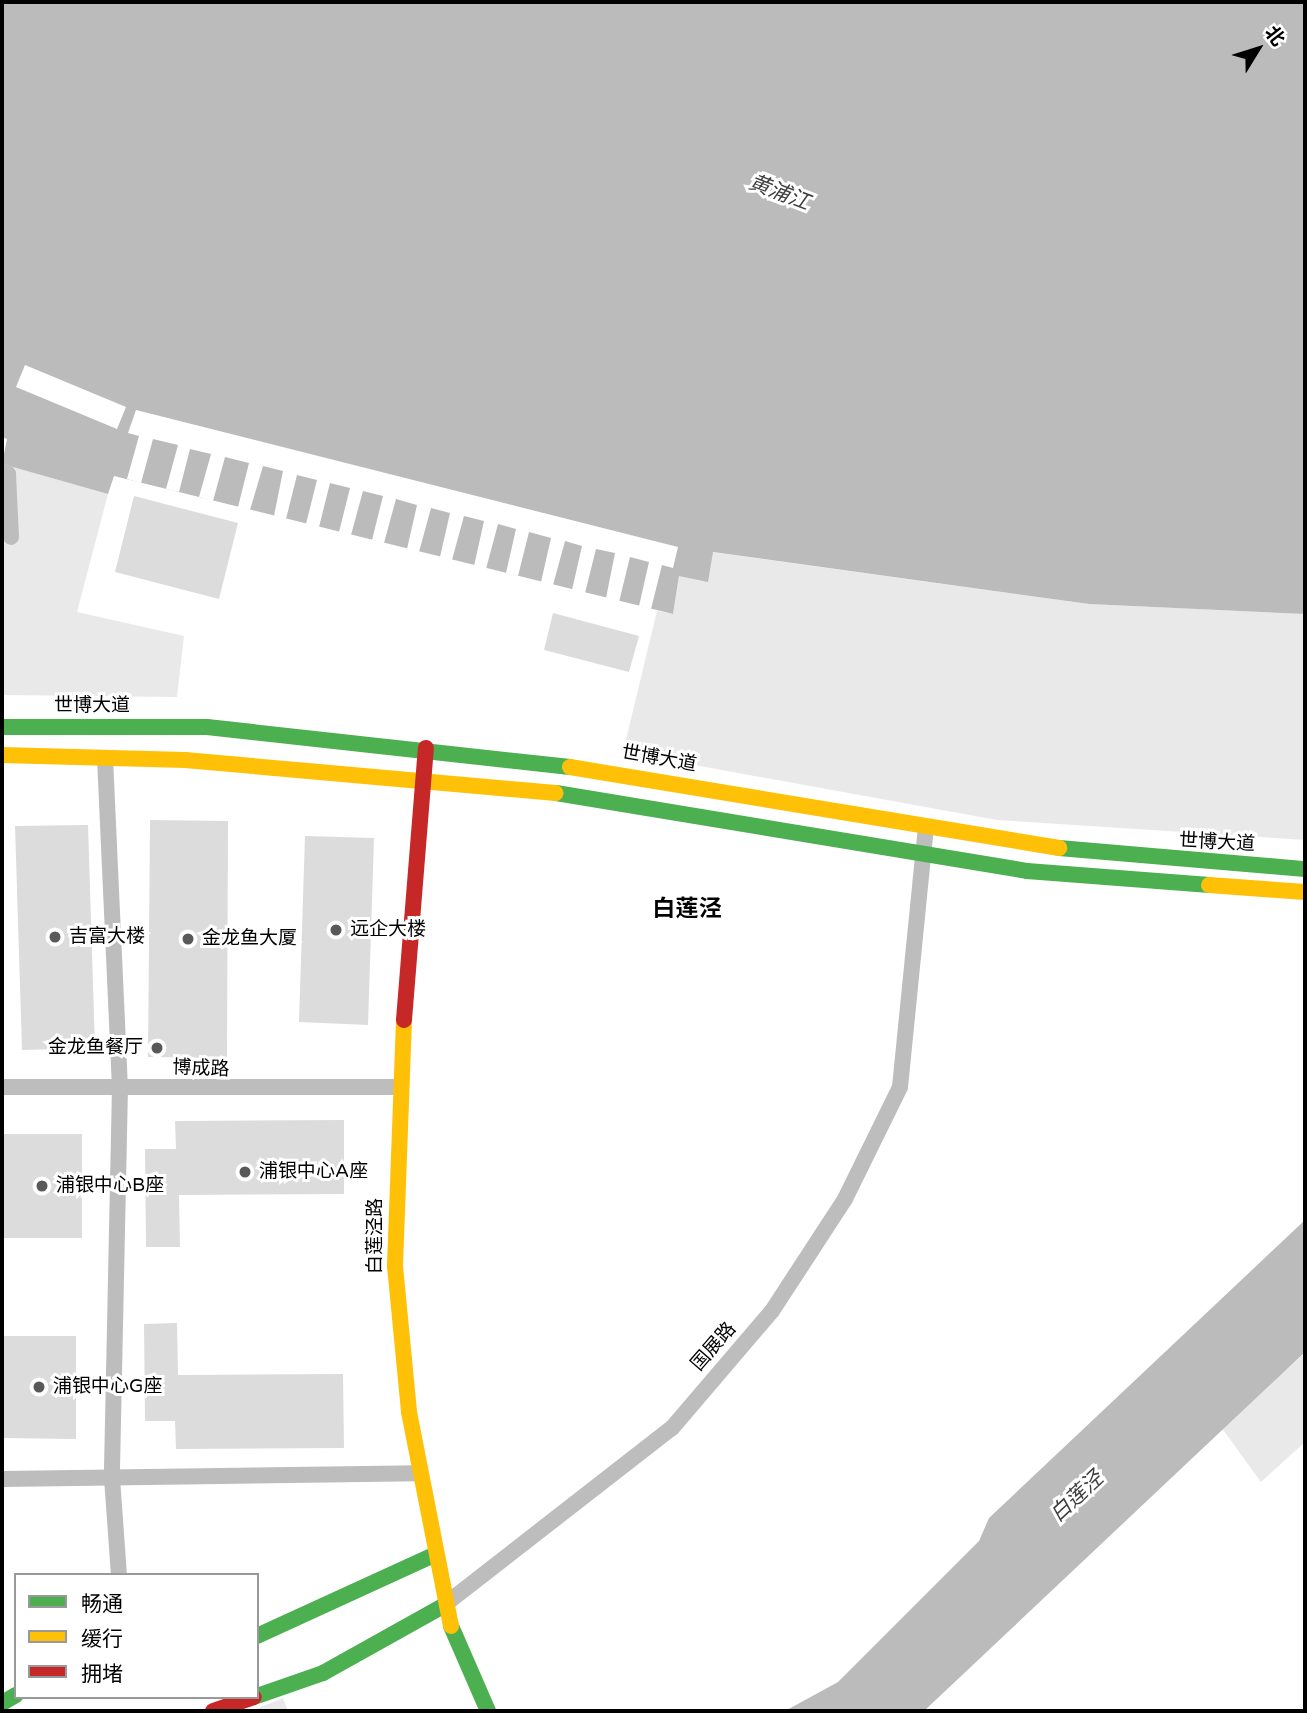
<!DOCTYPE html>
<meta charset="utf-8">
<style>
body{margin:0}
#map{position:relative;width:1307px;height:1713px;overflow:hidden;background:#fff;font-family:"Varela Round","Noto Sans SC",sans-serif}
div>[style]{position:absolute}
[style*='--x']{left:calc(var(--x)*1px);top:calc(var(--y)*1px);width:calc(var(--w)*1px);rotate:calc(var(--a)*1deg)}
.green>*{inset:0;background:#e9e9e9}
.water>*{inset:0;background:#bbb}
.pier>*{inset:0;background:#fff}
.building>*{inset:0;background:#dcdcdc}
.street>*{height:16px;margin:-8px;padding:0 8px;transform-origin:8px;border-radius:8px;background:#bdbdbd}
.fast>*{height:16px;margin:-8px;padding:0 8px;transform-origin:8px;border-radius:8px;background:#4caf50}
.slow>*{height:16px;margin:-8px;padding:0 8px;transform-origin:8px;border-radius:8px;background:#ffc107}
.jam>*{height:16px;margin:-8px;padding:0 8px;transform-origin:8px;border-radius:8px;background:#c62828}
.dots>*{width:19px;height:19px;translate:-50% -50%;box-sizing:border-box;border:4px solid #fff;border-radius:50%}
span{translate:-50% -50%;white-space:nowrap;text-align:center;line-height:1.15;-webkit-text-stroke:6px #fff;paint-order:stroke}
.street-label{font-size:19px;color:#000}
.poi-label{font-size:19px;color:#000}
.left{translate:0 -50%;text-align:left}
.right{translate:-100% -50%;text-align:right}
.water-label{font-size:21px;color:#3f3f3f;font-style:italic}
.quarter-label{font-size:23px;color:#000;font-weight:700}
.frame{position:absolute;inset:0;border:4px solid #000;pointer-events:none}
.legend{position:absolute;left:14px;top:1573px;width:245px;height:126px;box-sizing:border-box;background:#fff;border:2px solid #999;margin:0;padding:9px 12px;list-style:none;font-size:21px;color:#000}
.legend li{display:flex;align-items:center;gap:14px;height:35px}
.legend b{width:35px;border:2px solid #999}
.north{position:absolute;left:1223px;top:14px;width:70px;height:70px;-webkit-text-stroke:5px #fff;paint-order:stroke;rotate:52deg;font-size:19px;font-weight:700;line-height:28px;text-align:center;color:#000}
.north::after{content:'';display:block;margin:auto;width:24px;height:32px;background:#000;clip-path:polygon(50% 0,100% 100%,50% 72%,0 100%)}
</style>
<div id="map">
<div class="green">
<i style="clip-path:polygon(2px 464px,108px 494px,77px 612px,184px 636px,177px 697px,2px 695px)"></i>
<i style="clip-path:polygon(712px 552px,1089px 604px,1305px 614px,1305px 840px,997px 820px,623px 752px,657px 611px,673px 614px,679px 576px)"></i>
<i style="clip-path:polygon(1305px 1353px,1305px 1442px,1261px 1482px,1221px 1427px)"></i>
<i style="clip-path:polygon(283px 1698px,288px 1711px,251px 1711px)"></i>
</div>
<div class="water">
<i style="clip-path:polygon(2px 2px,1305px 2px,1305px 614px,1089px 604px,713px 552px,708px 582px,679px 576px,673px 614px,114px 476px,108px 494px,2px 464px,7px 439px,2px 437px)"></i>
<i style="clip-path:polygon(1305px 1220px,1305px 1352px,924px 1711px,785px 1711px,838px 1682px,979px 1541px,989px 1518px)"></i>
</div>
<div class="pier">
<i style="clip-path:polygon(25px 365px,126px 407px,117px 429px,16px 387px)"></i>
<i style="clip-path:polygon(136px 410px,678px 547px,673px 568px,662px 565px,651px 609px,639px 606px,649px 562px,630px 557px,619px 602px,606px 598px,615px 553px,596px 549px,585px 593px,572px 590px,582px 546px,565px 541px,553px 585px,541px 582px,551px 538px,529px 532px,518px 576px,506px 573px,516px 529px,498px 524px,486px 569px,474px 566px,484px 521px,464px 516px,452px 560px,440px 557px,450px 513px,431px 508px,419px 552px,407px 549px,417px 505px,396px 499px,384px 543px,372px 540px,383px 496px,363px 491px,351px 535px,339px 532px,350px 488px,330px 483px,319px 527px,306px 524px,317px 480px,297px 475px,286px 519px,274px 516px,283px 471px,263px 466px,250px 510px,238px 507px,249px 463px,225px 457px,213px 501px,199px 497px,211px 454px,190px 449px,179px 492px,166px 489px,178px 445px,153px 439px,141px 483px,127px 479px,139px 436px,128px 433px)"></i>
</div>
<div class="building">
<i style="clip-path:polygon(134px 496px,238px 523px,219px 599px,115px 572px)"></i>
<i style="clip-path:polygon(553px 613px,639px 636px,629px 672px,544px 650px)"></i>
<i style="clip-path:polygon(150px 820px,228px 821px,227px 1058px,148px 1057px)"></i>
<i style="clip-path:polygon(88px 825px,95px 1048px,22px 1050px,15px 826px)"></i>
<i style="clip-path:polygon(305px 836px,374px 838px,368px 1025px,299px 1022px)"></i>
<i style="clip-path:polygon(344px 1120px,344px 1194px,179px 1195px,180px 1247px,146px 1247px,145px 1149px,176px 1149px,175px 1121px)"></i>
<i style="clip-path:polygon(2px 1134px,82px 1134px,82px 1238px,2px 1238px)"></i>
<i style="clip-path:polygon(177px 1323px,178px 1375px,343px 1374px,344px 1448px,176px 1449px,175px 1421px,145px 1421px,144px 1324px)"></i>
<i style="clip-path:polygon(2px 1336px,76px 1336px,76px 1439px,2px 1438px)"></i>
</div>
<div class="street">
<i style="--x:2;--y:472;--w:6;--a:18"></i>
<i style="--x:8;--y:474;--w:63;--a:87.3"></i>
<i style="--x:105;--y:758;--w:329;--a:87.4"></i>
<i style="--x:120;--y:1087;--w:391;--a:91.2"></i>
<i style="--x:112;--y:1478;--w:97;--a:85.9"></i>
<i style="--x:2;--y:1087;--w:396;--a:0"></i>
<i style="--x:2;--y:1479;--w:417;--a:-0.8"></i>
<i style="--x:443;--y:1606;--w:290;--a:-37.9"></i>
<i style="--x:672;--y:1428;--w:154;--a:-49.5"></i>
<i style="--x:772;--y:1311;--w:134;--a:-56.9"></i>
<i style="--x:845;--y:1199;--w:125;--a:-63.8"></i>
<i style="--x:900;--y:1087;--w:261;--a:-84.3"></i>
</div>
<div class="fast">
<i style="--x:2;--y:727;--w:205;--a:0"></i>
<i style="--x:207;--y:727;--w:365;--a:6.3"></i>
<i style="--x:556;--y:793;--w:477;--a:9.4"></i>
<i style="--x:1027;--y:871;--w:183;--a:4.4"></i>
<i style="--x:1059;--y:848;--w:247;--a:4.9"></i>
<i style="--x:451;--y:1626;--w:93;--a:66.5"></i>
<i style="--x:257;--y:1636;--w:192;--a:-24.6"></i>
<i style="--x:257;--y:1696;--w:70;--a:-19.2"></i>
<i style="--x:323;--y:1673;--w:137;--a:-29.2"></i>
<i style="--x:2;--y:1703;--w:16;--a:-30"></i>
</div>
<div class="slow">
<i style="--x:2;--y:755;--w:183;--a:1.6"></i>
<i style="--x:185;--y:760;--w:372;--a:5.1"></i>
<i style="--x:570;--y:767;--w:496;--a:9.4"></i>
<i style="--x:1209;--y:885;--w:96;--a:4.2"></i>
<i style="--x:404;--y:1020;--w:246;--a:92.1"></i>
<i style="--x:395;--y:1266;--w:147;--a:84.5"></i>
<i style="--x:409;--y:1412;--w:218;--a:78.9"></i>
</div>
<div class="jam">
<i style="--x:404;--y:1020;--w:273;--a:-85.4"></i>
<i style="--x:213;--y:1711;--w:43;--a:-18.9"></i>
</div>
<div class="dots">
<i style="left:336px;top:930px;background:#595959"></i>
<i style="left:55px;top:937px;background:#595959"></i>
<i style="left:188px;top:939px;background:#595959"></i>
<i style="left:157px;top:1048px;background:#595959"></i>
<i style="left:245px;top:1172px;background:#595959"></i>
<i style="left:42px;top:1186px;background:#595959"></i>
<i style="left:39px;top:1387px;background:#595959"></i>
</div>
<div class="street-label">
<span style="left:92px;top:706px">世博大道</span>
<span style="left:659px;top:759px;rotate:10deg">世博大道</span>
<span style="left:1217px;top:843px;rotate:3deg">世博大道</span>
<span style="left:201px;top:1069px;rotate:2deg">博成路</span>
<span style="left:376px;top:1236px;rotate:-90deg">白莲泾路</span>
<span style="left:714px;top:1347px;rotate:-49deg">国展路</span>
</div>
<div class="poi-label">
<span class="left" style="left:350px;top:930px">远企大楼</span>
<span class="left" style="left:69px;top:937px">吉富大楼</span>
<span class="left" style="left:202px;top:939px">金龙鱼大厦</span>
<span class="right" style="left:143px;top:1048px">金龙鱼餐厅</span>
<span class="left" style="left:259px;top:1172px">浦银中心A座</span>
<span class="left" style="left:56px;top:1186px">浦银中心B座</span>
<span class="left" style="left:53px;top:1387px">浦银中心G座</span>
</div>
<div class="water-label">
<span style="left:779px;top:193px;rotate:21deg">黄浦江</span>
<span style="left:1077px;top:1497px;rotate:-43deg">白莲泾</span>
</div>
<div class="quarter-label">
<span style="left:687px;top:909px">白莲泾</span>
</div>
<div class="frame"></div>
<ul class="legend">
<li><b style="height:9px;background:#4caf50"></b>畅通</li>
<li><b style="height:9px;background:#ffc107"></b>缓行</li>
<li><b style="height:9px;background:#c62828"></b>拥堵</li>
</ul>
<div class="north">北</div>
</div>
